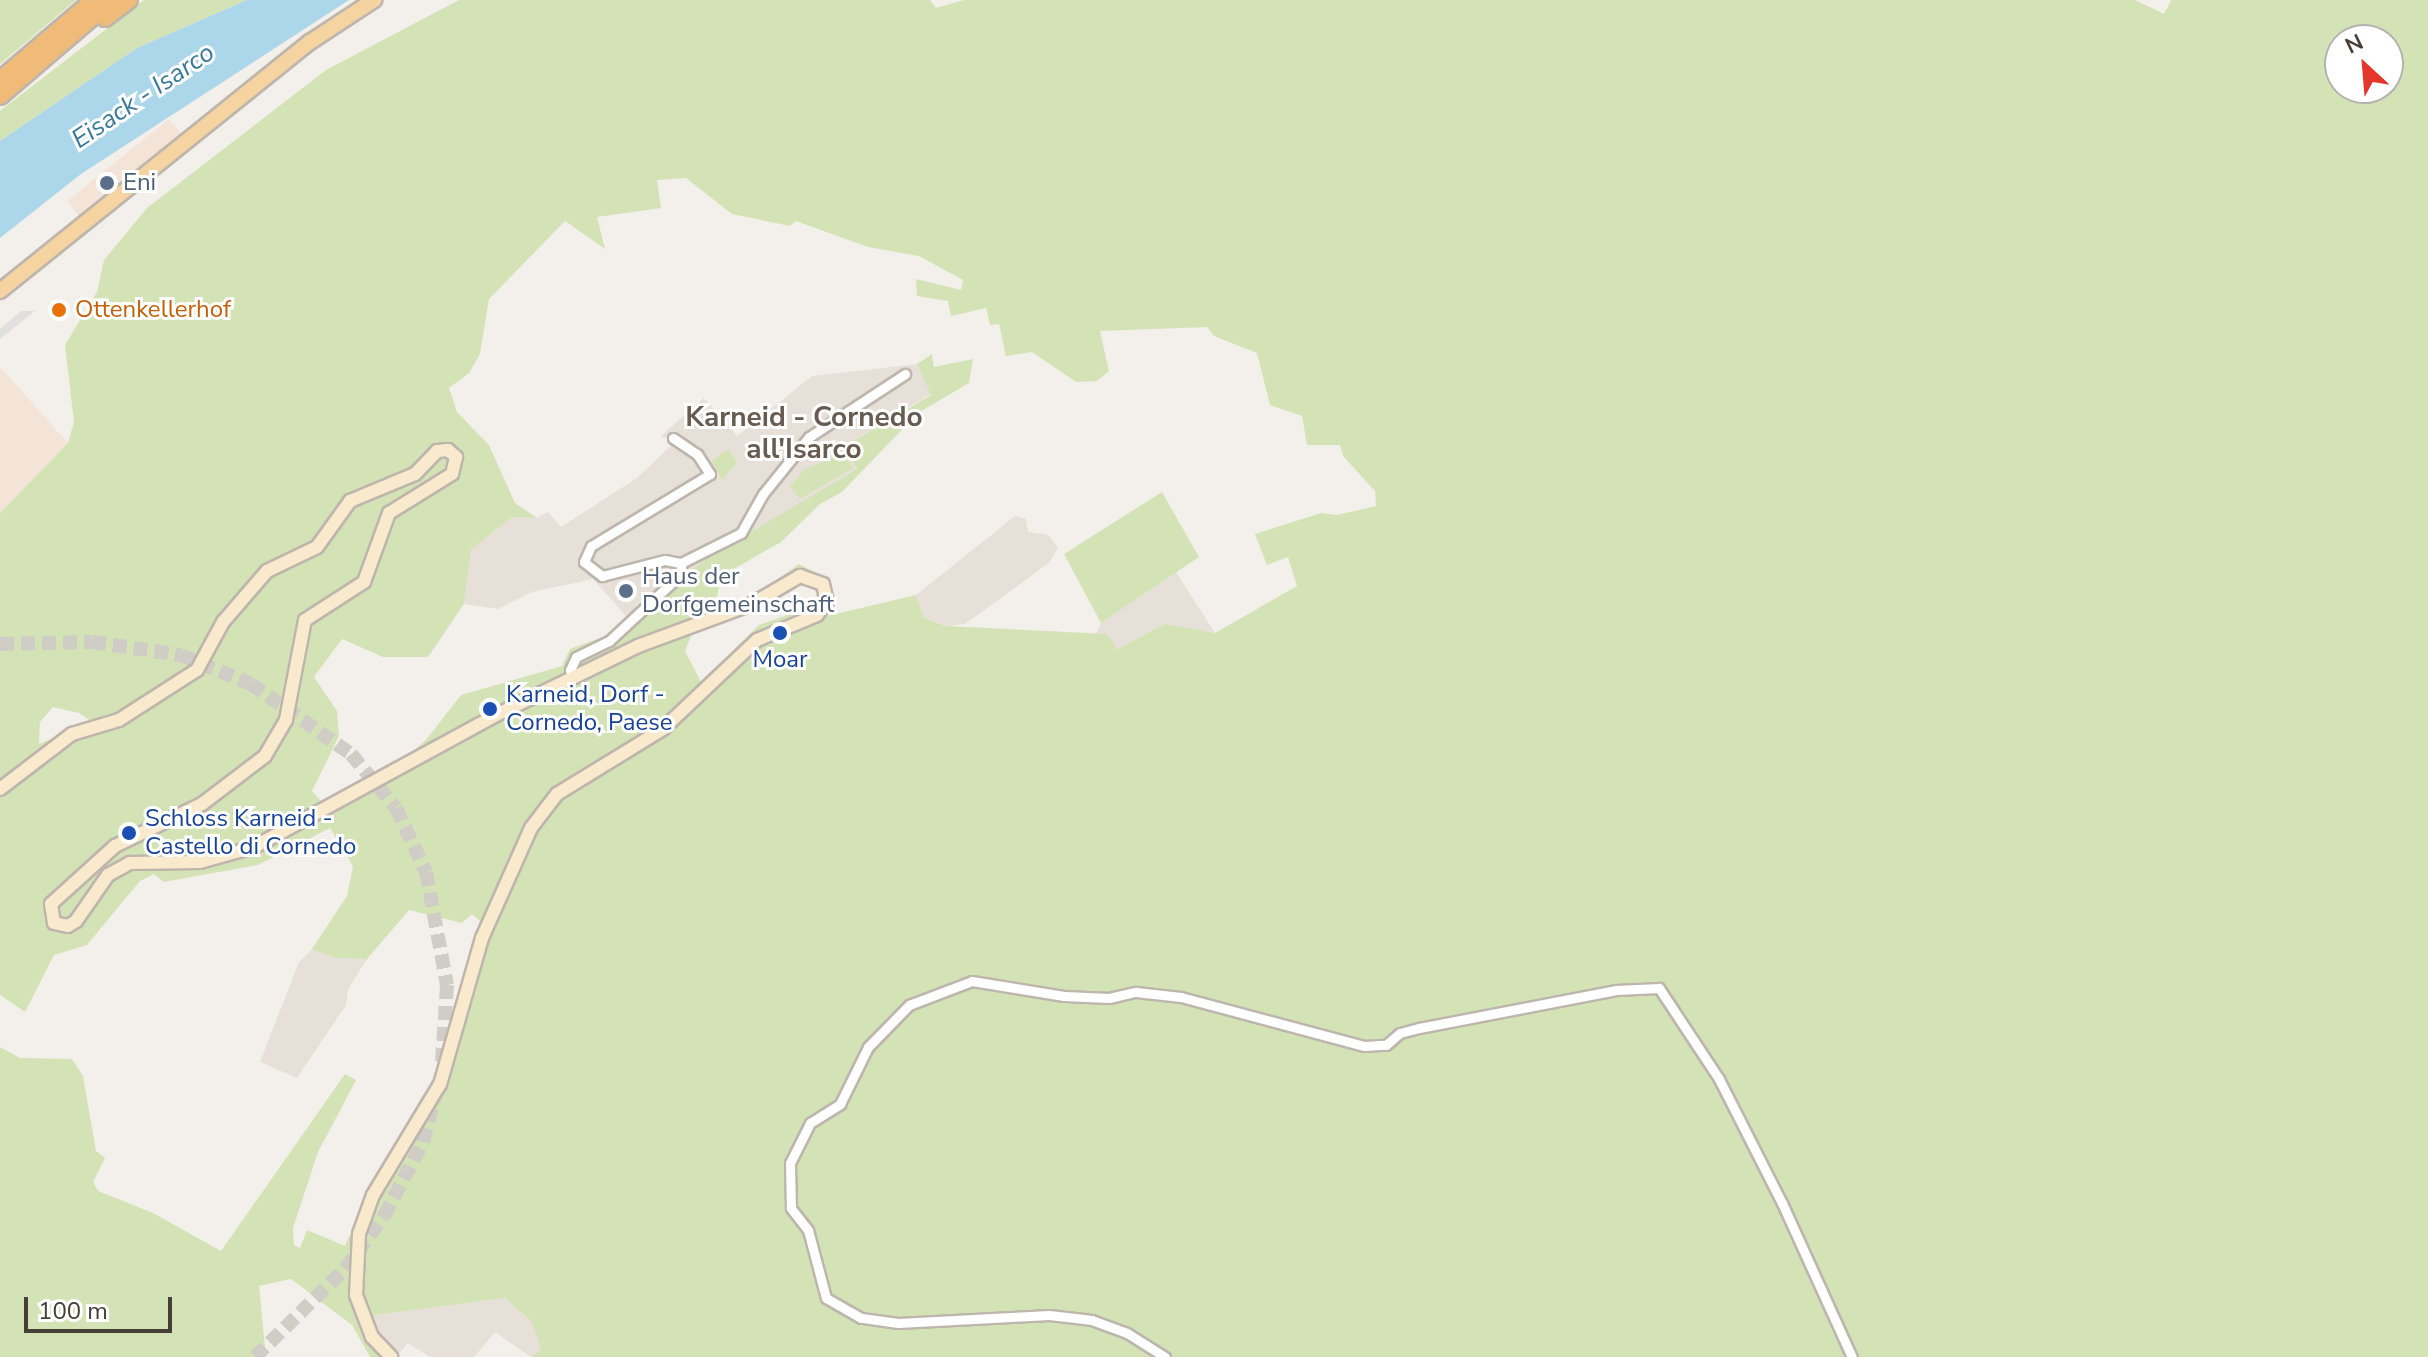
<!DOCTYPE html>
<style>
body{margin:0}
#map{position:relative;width:2428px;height:1357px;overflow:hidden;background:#f3efea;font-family:"Nunito Sans",sans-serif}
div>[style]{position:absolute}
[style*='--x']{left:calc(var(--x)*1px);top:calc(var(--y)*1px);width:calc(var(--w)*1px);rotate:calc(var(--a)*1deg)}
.residential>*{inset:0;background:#e7e0d8}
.commercial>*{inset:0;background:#f3e4d7}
.green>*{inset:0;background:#d4e3b6}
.parking>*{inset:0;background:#e2e0de}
.water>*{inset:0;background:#acd7ea}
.primary-tunnel>*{height:14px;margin-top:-7px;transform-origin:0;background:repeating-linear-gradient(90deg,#d0ccc6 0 14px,transparent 0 21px)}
.roads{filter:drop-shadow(2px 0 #beb6ad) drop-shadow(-2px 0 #beb6ad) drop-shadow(0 2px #beb6ad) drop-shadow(0 -2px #beb6ad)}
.street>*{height:9px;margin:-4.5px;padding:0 4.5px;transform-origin:4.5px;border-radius:4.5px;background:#fff}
.secondary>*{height:12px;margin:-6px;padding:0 6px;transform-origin:6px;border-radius:6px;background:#faeacd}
.primary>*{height:14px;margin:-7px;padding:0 7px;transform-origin:7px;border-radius:7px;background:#f5d4a1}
.highway>*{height:16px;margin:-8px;padding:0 8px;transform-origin:8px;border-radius:8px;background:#f0bb78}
.dots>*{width:22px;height:22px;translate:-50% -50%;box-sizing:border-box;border:4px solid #fff;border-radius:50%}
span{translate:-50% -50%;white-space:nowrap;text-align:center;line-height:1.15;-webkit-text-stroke:6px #fff;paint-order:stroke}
.service-label{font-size:24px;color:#4e5e75}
.left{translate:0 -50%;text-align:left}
.food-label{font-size:24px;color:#c56008}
.transit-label{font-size:24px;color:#164399}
.water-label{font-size:26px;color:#377a99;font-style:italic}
.quarter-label{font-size:28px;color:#685c51;font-weight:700}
.north{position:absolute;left:2324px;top:24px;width:80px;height:80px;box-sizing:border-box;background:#fff;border:2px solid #b5b2af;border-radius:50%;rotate:334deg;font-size:22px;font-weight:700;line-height:32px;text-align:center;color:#463f38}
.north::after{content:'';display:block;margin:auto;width:28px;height:36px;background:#e5362e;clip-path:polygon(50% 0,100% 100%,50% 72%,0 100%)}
.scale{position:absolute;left:24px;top:1297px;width:148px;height:36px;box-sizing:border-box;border:4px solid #463f38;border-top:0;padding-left:10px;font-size:24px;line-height:28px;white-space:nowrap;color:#463f38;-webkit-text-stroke:6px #fff;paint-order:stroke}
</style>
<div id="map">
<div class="residential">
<i style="clip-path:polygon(917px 364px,931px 394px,845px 446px,858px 469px,707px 558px,626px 616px,593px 579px,532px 592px,498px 609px,464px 604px,471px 550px,512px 517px,537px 518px,548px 512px,561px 527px,637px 478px,675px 442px,661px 436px,704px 398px,737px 436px,812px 376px)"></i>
<i style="clip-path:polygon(1015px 516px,1026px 519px,1028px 532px,1049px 535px,1058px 548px,1049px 563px,965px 624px,947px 626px,924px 618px,916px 595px)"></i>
<i style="clip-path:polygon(1174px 569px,1215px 633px,1165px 624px,1117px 649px,1096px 633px,1101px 623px)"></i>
<i style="clip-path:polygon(312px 949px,335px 958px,367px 959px,348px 989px,346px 1005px,297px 1078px,260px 1062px,299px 962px)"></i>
<i style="clip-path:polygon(505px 1298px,531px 1321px,541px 1349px,531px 1357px,495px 1332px,474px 1357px,430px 1357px,408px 1343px,396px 1357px,368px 1316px)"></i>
</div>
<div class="commercial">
<i style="clip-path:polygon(169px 119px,184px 137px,81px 219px,67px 201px)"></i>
<i style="clip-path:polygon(0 367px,68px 443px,0 513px)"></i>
</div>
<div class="green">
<i style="clip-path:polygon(0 0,76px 0,0 64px)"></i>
<i style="clip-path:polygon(144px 0,247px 0,137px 48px,0 141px,0 111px)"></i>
<i style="clip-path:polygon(evenodd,459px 0,930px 0,936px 8px,964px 0,2135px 0,2164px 14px,2171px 0,2428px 0,2428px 1357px,531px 1357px,541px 1349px,531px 1321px,505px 1298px,368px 1316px,396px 1357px,370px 1357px,352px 1325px,291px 1279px,259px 1286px,266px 1357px,0 1357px,0 1047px,20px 1058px,72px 1059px,83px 1076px,96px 1151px,105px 1158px,93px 1182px,98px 1191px,153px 1213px,221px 1251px,345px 1074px,356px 1080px,318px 1152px,293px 1228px,294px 1245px,300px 1248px,307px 1230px,345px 1246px,368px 1193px,434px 1087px,480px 921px,472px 914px,462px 923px,409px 910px,367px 959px,335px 958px,312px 949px,347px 896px,353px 866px,330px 828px,258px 865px,164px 882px,154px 874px,140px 881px,87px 945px,54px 955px,25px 1012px,0 995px,0 513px,68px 443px,74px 422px,65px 345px,97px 292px,104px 260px,147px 208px,326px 70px,459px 0,2340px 40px,2388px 40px,2388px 88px,2340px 88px,2340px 40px,459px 0,686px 178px,732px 214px,790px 226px,796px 221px,868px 247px,919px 256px,963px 280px,961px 290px,916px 279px,917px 296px,948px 301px,951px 316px,986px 308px,990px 325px,999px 324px,1006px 356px,1032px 352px,1076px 382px,1097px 381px,1109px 371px,1100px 331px,1207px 327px,1214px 336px,1257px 353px,1270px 405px,1302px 416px,1307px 445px,1340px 445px,1343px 456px,1375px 491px,1376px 506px,1337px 515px,1321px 513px,1255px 534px,1267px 565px,1288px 557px,1297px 586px,1215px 633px,1165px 624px,1117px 649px,1107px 634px,946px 626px,924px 618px,916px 595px,827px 616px,834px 598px,828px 579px,799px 564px,764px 589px,722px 607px,717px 596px,720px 583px,732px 570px,781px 542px,820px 504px,842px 492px,918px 413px,969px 383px,973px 359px,934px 367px,932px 354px,917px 364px,931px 395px,845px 446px,857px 469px,707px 558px,605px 636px,570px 649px,562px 666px,461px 695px,426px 740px,403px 760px,322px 802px,312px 791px,339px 736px,337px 711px,314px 677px,342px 639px,383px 657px,428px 657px,464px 604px,471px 550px,512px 517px,537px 518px,515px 503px,489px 445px,457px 412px,449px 388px,469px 373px,480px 354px,489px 299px,565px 221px,605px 249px,597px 217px,661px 208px,657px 180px,686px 178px,459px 0,804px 581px,814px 586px,818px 604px,759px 625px,701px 682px,685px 651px,693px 631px,753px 610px,804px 581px,459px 0,53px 707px,79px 713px,92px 722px,39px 744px,40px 722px,53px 707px)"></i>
<i style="clip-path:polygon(729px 449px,737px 463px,722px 480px,712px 461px)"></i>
<i style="clip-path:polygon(841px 449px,853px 468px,800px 499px,790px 486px,805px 469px,831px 459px)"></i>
<i style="clip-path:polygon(1162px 492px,1199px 557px,1101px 623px,1064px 554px)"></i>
</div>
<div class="parking">
<i style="clip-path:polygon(21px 311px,35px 311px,0 339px,0 329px)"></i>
</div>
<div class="water">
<i style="clip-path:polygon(247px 0,349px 0,81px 174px,0 238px,0 141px,137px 48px)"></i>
</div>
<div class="primary-tunnel">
<i style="--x:0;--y:644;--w:92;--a:-1.2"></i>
<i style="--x:92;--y:642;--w:90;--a:8.3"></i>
<i style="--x:181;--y:655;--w:76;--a:22.5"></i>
<i style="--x:251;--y:684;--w:122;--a:35"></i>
<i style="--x:351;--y:754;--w:70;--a:50.2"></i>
<i style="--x:396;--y:808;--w:71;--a:64.9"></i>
<i style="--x:426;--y:872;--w:115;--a:79.5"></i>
<i style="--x:447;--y:985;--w:78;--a:93.7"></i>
<i style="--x:255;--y:1357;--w:126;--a:-44.4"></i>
<i style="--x:345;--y:1269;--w:66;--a:-53.7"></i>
<i style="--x:384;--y:1216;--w:84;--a:-62.2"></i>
<i style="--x:423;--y:1142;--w:53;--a:-75.7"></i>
</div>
<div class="roads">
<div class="street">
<i style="--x:673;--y:438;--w:29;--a:34"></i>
<i style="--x:697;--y:454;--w:24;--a:57"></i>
<i style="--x:710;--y:474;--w:139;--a:148.8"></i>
<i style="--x:591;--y:546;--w:17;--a:114"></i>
<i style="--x:584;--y:562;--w:23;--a:38"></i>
<i style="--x:602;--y:576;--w:65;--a:-14.3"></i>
<i style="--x:665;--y:560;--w:16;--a:11"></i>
<i style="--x:681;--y:563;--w:67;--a:-26.6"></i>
<i style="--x:741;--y:533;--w:45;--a:-60.6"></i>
<i style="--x:763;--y:494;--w:73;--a:-51.1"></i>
<i style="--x:809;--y:437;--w:115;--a:-33.3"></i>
<i style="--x:574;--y:676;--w:7;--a:-124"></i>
<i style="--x:570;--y:670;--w:14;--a:-65"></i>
<i style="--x:576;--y:657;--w:37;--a:-26"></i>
<i style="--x:609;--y:641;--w:98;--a:-42.9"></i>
<i style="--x:681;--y:574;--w:11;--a:-90"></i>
<i style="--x:1165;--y:1357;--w:45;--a:-147.7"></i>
<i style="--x:1127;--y:1333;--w:37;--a:-160"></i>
<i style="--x:1092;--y:1320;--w:43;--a:-173.4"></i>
<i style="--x:1049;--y:1315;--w:151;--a:177"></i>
<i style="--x:898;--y:1323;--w:37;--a:-172"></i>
<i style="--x:861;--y:1318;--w:40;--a:-150.3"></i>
<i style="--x:826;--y:1298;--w:70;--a:-104.8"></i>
<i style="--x:808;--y:1230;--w:28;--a:-128"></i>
<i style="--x:791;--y:1208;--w:45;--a:-91.3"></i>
<i style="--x:790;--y:1163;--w:45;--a:-63.4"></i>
<i style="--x:810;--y:1123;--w:36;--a:-32"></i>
<i style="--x:840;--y:1104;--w:64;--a:-63.8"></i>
<i style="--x:868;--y:1047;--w:59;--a:-45.7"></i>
<i style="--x:909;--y:1005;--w:67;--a:-20.9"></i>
<i style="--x:972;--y:981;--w:93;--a:9.3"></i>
<i style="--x:1064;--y:996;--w:45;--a:2.5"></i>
<i style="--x:1109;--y:998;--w:28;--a:-13"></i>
<i style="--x:1136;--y:992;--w:45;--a:6.3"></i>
<i style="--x:1181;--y:997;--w:189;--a:15"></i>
<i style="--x:1364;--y:1046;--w:22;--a:-3"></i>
<i style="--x:1386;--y:1045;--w:18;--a:-41"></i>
<i style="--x:1400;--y:1033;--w:20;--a:-15"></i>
<i style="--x:1419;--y:1028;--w:201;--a:-10.9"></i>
<i style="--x:1616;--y:990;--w:43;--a:-2.7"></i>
<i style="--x:1659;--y:988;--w:109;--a:56.6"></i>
<i style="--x:1719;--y:1079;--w:139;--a:63.1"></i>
<i style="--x:1782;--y:1203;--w:169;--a:65.6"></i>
</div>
<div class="secondary">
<i style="--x:0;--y:789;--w:91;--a:-37.4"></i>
<i style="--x:72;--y:734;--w:49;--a:-16.6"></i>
<i style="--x:119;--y:720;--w:93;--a:-32.7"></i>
<i style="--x:197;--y:670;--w:55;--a:-61.6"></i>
<i style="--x:223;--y:622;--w:67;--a:-49.2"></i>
<i style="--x:267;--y:571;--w:55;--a:-25.6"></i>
<i style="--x:317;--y:547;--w:57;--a:-54.3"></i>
<i style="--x:350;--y:501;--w:70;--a:-22.6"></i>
<i style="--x:415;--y:474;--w:32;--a:-46"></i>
<i style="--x:437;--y:451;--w:11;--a:-5"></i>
<i style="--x:448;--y:450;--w:11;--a:41"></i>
<i style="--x:456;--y:457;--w:17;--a:103"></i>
<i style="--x:452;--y:474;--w:74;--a:148.2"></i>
<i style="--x:389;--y:513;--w:73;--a:109.9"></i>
<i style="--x:364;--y:582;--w:70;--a:147.2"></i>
<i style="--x:305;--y:620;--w:102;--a:100.8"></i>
<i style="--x:286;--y:720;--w:42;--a:120.3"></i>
<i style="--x:265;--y:756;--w:79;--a:142.7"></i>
<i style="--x:202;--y:804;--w:97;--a:154.2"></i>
<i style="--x:115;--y:846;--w:86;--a:137.8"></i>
<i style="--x:51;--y:904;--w:19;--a:81"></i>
<i style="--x:54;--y:923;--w:14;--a:12"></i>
<i style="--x:68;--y:926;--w:9;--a:-32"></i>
<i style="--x:76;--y:921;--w:56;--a:-55.2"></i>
<i style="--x:108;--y:875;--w:25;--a:-29"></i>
<i style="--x:130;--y:863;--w:70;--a:-0.8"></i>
<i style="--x:200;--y:862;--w:56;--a:-15.5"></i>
<i style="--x:254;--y:847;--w:273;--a:-28.6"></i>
<i style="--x:494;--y:716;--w:160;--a:-25.9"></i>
<i style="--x:638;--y:646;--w:121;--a:-20.2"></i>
<i style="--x:752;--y:604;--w:56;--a:-30.3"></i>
<i style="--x:800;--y:576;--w:24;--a:19"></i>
<i style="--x:823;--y:584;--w:18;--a:77"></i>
<i style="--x:827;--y:602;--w:16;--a:128"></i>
<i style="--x:817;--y:615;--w:65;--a:157.4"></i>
<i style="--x:757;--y:640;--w:129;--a:136.6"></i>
<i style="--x:663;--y:729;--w:124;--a:148.5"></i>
<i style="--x:557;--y:794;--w:43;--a:127.4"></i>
<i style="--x:531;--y:828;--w:120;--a:114"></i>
<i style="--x:482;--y:938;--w:152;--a:106"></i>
<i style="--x:440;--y:1084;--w:130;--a:121.1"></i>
<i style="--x:373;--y:1195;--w:41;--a:109.7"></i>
<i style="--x:359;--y:1234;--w:61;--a:92.8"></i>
<i style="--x:356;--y:1295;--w:45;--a:69.1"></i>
<i style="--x:372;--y:1337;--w:28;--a:46"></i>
</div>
<div class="primary">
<i style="--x:0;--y:291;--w:398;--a:-38.8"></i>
<i style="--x:310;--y:42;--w:77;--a:-33.3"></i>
</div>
<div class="highway">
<i style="--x:105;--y:18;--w:30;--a:-37"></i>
<i style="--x:0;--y:80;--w:123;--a:-40.4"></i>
<i style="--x:0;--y:96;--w:148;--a:-40.6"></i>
</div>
</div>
<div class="dots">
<i style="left:107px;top:183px;background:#5c6f8a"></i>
<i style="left:59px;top:310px;background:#e8710a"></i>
<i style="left:626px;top:591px;background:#5c6f8a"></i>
<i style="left:780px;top:633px;background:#1a4fb4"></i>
<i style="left:490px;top:709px;background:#1a4fb4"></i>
<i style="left:129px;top:833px;background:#1a4fb4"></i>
</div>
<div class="service-label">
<span class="left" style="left:123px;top:183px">Eni</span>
<span class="left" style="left:642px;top:591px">Haus der<br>Dorfgemeinschaft</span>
</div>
<div class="food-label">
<span class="left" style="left:75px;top:310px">Ottenkellerhof</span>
</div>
<div class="transit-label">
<span style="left:780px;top:660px">Moar</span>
<span class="left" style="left:506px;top:709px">Karneid, Dorf -<br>Cornedo, Paese</span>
<span class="left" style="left:145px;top:833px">Schloss Karneid -<br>Castello di Cornedo</span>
</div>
<div class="water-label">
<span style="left:143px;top:96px;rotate:-34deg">Eisack - Isarco</span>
</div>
<div class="quarter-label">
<span style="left:804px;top:433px">Karneid - Cornedo<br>all'Isarco</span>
</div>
<div class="north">N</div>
<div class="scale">100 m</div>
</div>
